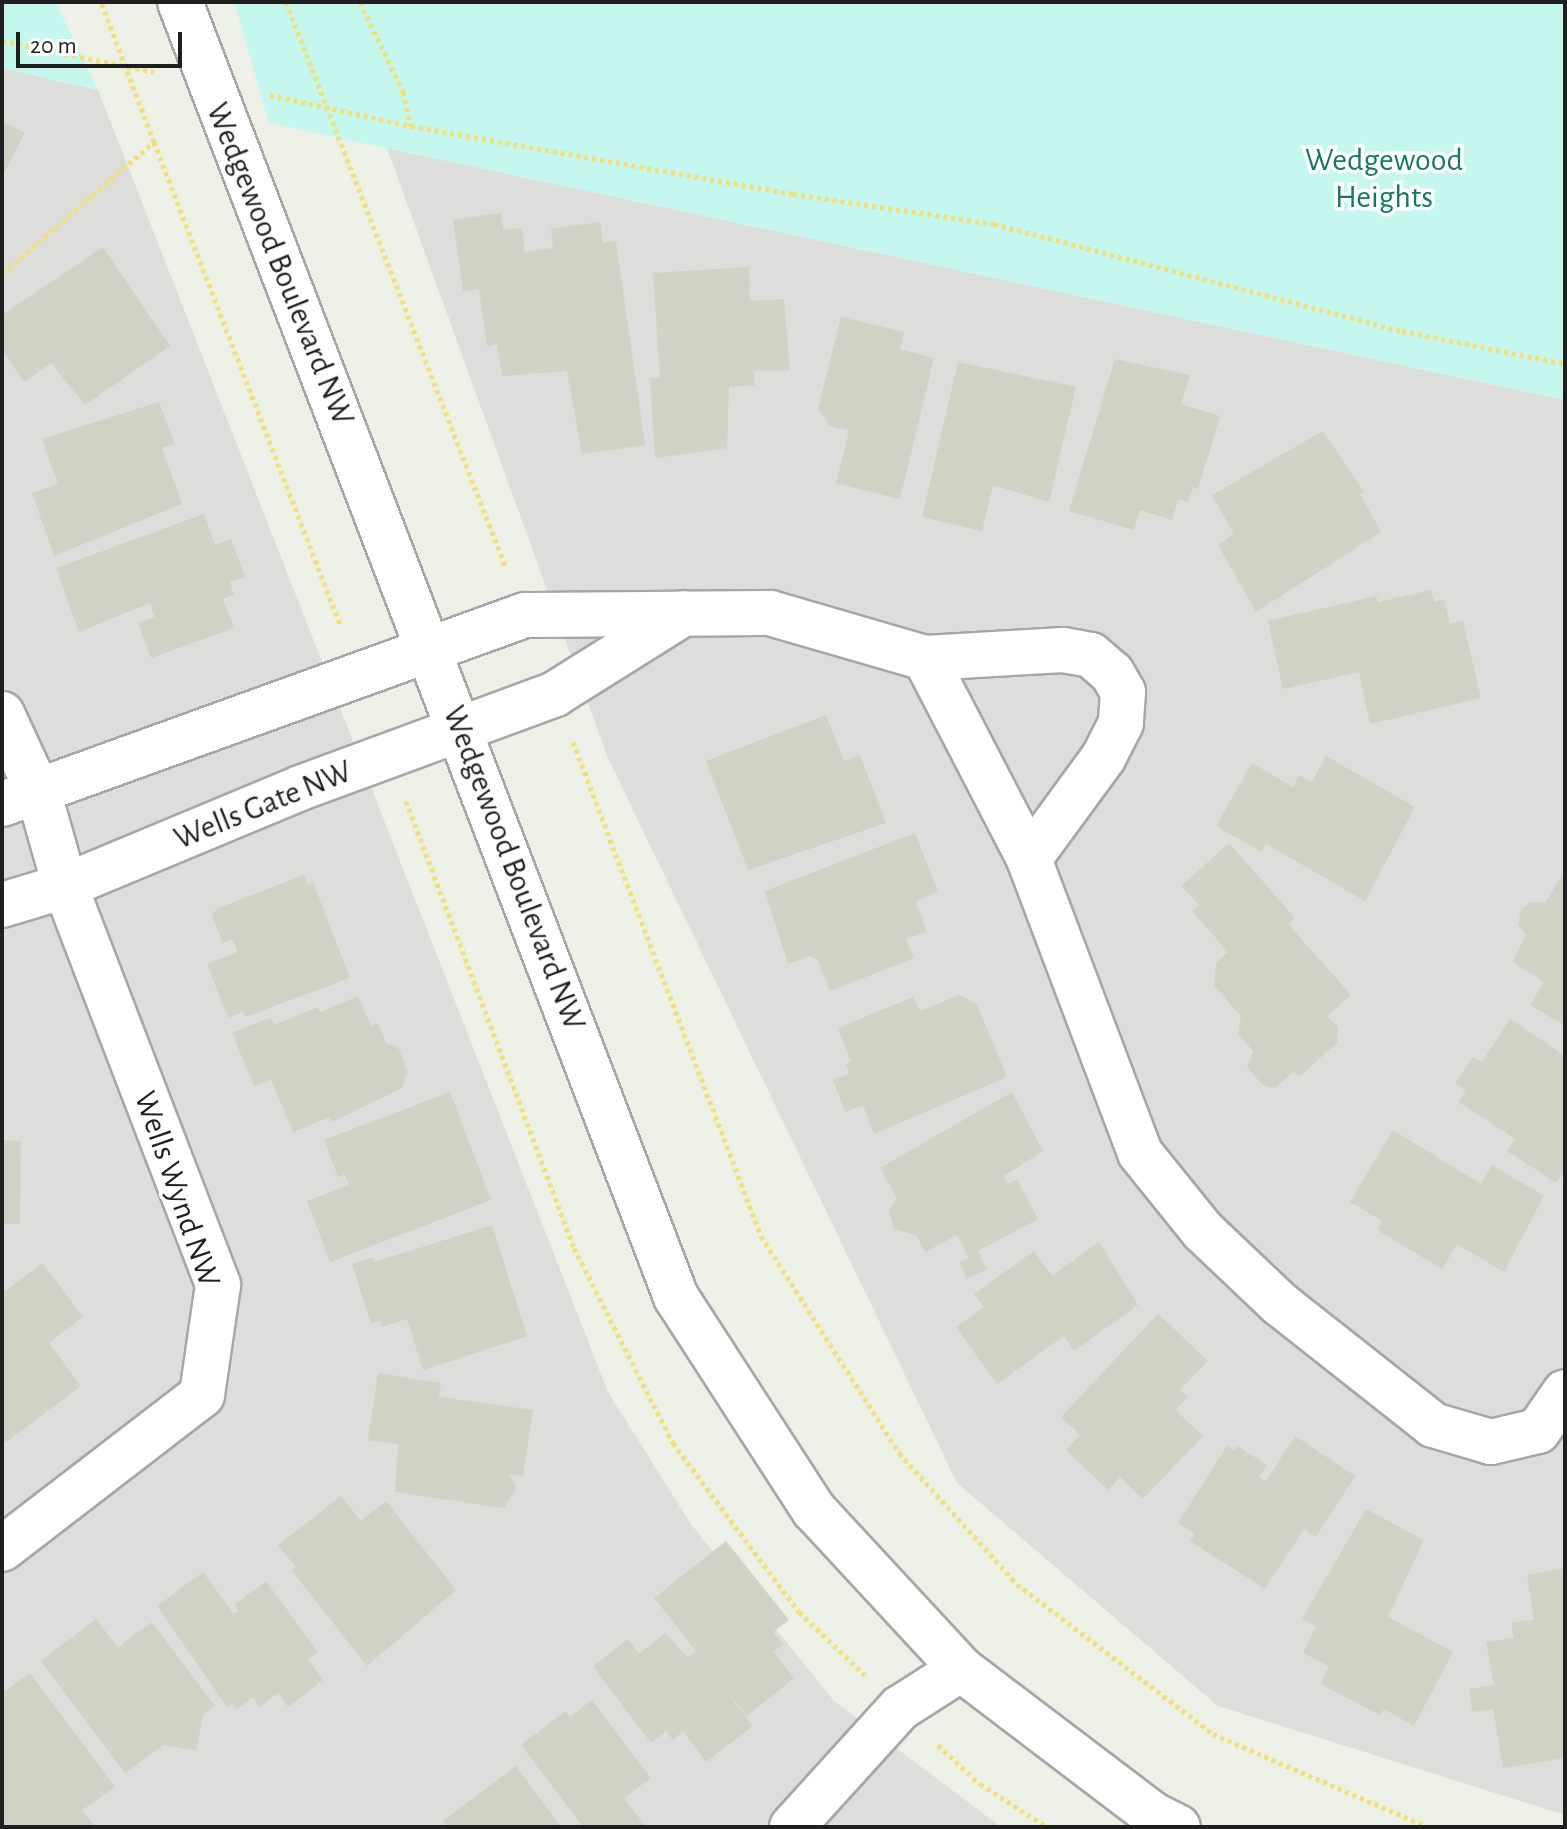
<!DOCTYPE html>
<style>
body{margin:0}
#map{position:relative;width:1567px;height:1829px;overflow:hidden;background:#ecf0e6;font-family:"Alegreya Sans",sans-serif}
div>[style]{position:absolute}
[style*='--x']{left:calc(var(--x)*1px);top:calc(var(--y)*1px);width:calc(var(--w)*1px);rotate:calc(var(--a)*1deg)}
.residential>*{inset:0;background:#dddddc}
.park>*{inset:0;background:#c6f7ee}
.building>*{inset:0;background:#cfd2c4}
.path>*{height:5px;margin-top:-2.5px;transform-origin:0;background:repeating-linear-gradient(90deg,#f2df75 0 4px,transparent 0 8px)}
.roads{filter:drop-shadow(2px 0 #a6a6a6) drop-shadow(-2px 0 #a6a6a6) drop-shadow(0 2px #a6a6a6) drop-shadow(0 -2px #a6a6a6)}
.minor>*{height:44px;margin:-22px;padding:0 22px;transform-origin:22px;border-radius:22px;background:#fff}
span{translate:-50% -50%;white-space:nowrap;text-align:center;line-height:1.15;-webkit-text-stroke:7px #fff;paint-order:stroke}
.park-label{font-size:32px;color:#127968}
.street-label{font-size:32px;color:#1f1f1f}
.frame{position:absolute;inset:0;border:4px solid #1f1f1f;pointer-events:none}
.scale{position:absolute;left:16px;top:32px;width:166px;height:36px;box-sizing:border-box;border:4px solid #1f1f1f;border-top:0;padding-left:10px;font-size:24px;line-height:28px;white-space:nowrap;color:#1f1f1f;-webkit-text-stroke:6px #fff;paint-order:stroke}
</style>
<div id="map">
<div class="residential">
<i style="clip-path:polygon(2px 68px,98px 90px,608px 1392px,690px 1523px,834px 1701px,1001px 1827px,2px 1827px)"></i>
<i style="clip-path:polygon(387px 148px,1565px 400px,1565px 1815px,1218px 1706px,957px 1483px,608px 758px)"></i>
</div>
<div class="park">
<i style="clip-path:polygon(2px 2px,56px 2px,98px 90px,2px 68px)"></i>
<i style="clip-path:polygon(234px 2px,1565px 2px,1565px 400px,269px 123px)"></i>
</div>
<div class="building">
<i style="clip-path:polygon(2px 121px,25px 133px,2px 177px)"></i>
<i style="clip-path:polygon(501px 213px,503px 230px,522px 228px,525px 252px,553px 248px,551px 229px,600px 222px,603px 243px,616px 241px,645px 445px,582px 454px,567px 371px,502px 376px,497px 344px,487px 346px,479px 289px,463px 291px,453px 220px)"></i>
<i style="clip-path:polygon(103px 247px,170px 346px,85px 405px,51px 363px,24px 382px,2px 350px,2px 315px)"></i>
<i style="clip-path:polygon(749px 267px,750px 301px,784px 299px,790px 370px,754px 371px,755px 385px,729px 387px,727px 448px,655px 458px,650px 378px,660px 377px,653px 273px)"></i>
<i style="clip-path:polygon(841px 317px,904px 332px,900px 349px,934px 358px,900px 499px,836px 483px,849px 431px,829px 426px,818px 409px)"></i>
<i style="clip-path:polygon(1115px 359px,1190px 375px,1181px 404px,1220px 416px,1198px 489px,1193px 487px,1188px 502px,1178px 499px,1172px 520px,1140px 510px,1134px 530px,1069px 511px)"></i>
<i style="clip-path:polygon(958px 362px,1076px 387px,1049px 502px,993px 485px,982px 531px,922px 517px)"></i>
<i style="clip-path:polygon(159px 402px,175px 444px,162px 448px,182px 504px,54px 556px,32px 493px,58px 484px,42px 439px)"></i>
<i style="clip-path:polygon(1323px 431px,1364px 492px,1360px 494px,1381px 532px,1256px 612px,1218px 545px,1234px 534px,1212px 495px)"></i>
<i style="clip-path:polygon(204px 514px,215px 545px,231px 539px,245px 577px,230px 582px,234px 595px,223px 599px,234px 628px,151px 658px,138px 623px,155px 617px,150px 603px,79px 632px,56px 568px)"></i>
<i style="clip-path:polygon(1431px 590px,1434px 602px,1444px 599px,1450px 624px,1463px 621px,1481px 698px,1370px 724px,1359px 672px,1283px 689px,1268px 621px,1376px 596px,1378px 602px)"></i>
<i style="clip-path:polygon(826px 715px,844px 761px,860px 755px,886px 823px,748px 870px,706px 761px)"></i>
<i style="clip-path:polygon(1326px 756px,1415px 807px,1365px 901px,1266px 844px,1261px 852px,1216px 826px,1252px 763px,1293px 787px,1299px 775px,1312px 782px)"></i>
<i style="clip-path:polygon(915px 833px,938px 892px,916px 901px,927px 932px,906px 939px,914px 958px,830px 991px,818px 961px,810px 956px,788px 964px,765px 891px)"></i>
<i style="clip-path:polygon(1229px 843px,1295px 918px,1288px 924px,1351px 995px,1327px 1016px,1338px 1027px,1337px 1043px,1299px 1077px,1294px 1071px,1275px 1088px,1263px 1085px,1247px 1067px,1253px 1051px,1238px 1033px,1241px 1016px,1214px 985px,1216px 963px,1228px 952px,1192px 911px,1199px 905px,1181px 886px)"></i>
<i style="clip-path:polygon(304px 875px,308px 885px,313px 882px,350px 978px,245px 1017px,243px 1012px,228px 1018px,207px 964px,237px 952px,233px 939px,223px 943px,212px 916px,216px 909px)"></i>
<i style="clip-path:polygon(1562px 875px,1565px 876px,1565px 1026px,1530px 1005px,1544px 982px,1512px 962px,1526px 935px,1518px 925px,1521px 909px,1531px 902px,1545px 903px)"></i>
<i style="clip-path:polygon(960px 995px,977px 1004px,1007px 1077px,874px 1134px,863px 1105px,845px 1112px,833px 1080px,850px 1073px,845px 1064px,851px 1062px,838px 1028px,913px 997px,920px 1011px)"></i>
<i style="clip-path:polygon(358px 996px,371px 1026px,378px 1023px,386px 1043px,398px 1047px,408px 1072px,402px 1088px,332px 1122px,330px 1117px,293px 1132px,271px 1079px,254px 1086px,232px 1033px,271px 1017px,274px 1025px,318px 1007px,320px 1012px)"></i>
<i style="clip-path:polygon(1510px 1019px,1565px 1056px,1565px 1171px,1556px 1183px,1507px 1151px,1516px 1139px,1458px 1102px,1466px 1090px,1455px 1083px,1473px 1057px,1482px 1062px)"></i>
<i style="clip-path:polygon(450px 1092px,491px 1200px,330px 1262px,307px 1201px,349px 1185px,345px 1175px,338px 1177px,324px 1140px)"></i>
<i style="clip-path:polygon(1012px 1092px,1043px 1151px,1004px 1176px,1008px 1184px,1017px 1179px,1038px 1219px,978px 1251px,987px 1269px,967px 1279px,959px 1263px,969px 1258px,957px 1235px,925px 1252px,916px 1235px,894px 1229px,889px 1210px,897px 1198px,880px 1168px)"></i>
<i style="clip-path:polygon(1393px 1130px,1481px 1184px,1492px 1165px,1544px 1196px,1504px 1272px,1457px 1244px,1442px 1269px,1377px 1230px,1382px 1221px,1350px 1202px)"></i>
<i style="clip-path:polygon(2px 1140px,21px 1141px,20px 1224px,2px 1224px)"></i>
<i style="clip-path:polygon(492px 1225px,527px 1336px,423px 1370px,407px 1319px,382px 1327px,380px 1321px,371px 1323px,352px 1264px,373px 1257px,375px 1262px)"></i>
<i style="clip-path:polygon(1099px 1242px,1138px 1305px,1074px 1351px,1064px 1336px,997px 1384px,956px 1327px,984px 1307px,974px 1294px,1034px 1251px,1052px 1276px)"></i>
<i style="clip-path:polygon(43px 1263px,83px 1317px,49px 1343px,81px 1386px,2px 1445px,2px 1293px)"></i>
<i style="clip-path:polygon(1158px 1314px,1208px 1361px,1180px 1390px,1188px 1397px,1175px 1410px,1203px 1436px,1143px 1499px,1120px 1477px,1108px 1490px,1066px 1450px,1080px 1435px,1061px 1417px)"></i>
<i style="clip-path:polygon(378px 1373px,441px 1383px,439px 1397px,533px 1410px,523px 1476px,509px 1474px,516px 1488px,504px 1508px,395px 1492px,398px 1444px,368px 1440px)"></i>
<i style="clip-path:polygon(1295px 1436px,1355px 1476px,1316px 1537px,1304px 1529px,1265px 1589px,1190px 1541px,1195px 1534px,1178px 1523px,1227px 1446px,1234px 1450px,1237px 1446px,1267px 1465px,1259px 1477px,1266px 1481px)"></i>
<i style="clip-path:polygon(341px 1496px,361px 1521px,386px 1501px,456px 1590px,367px 1666px,291px 1570px,296px 1567px,278px 1545px)"></i>
<i style="clip-path:polygon(1366px 1509px,1424px 1540px,1388px 1617px,1453px 1652px,1414px 1726px,1384px 1709px,1380px 1715px,1320px 1684px,1329px 1666px,1303px 1653px,1316px 1626px,1302px 1619px)"></i>
<i style="clip-path:polygon(726px 1541px,789px 1620px,773px 1632px,784px 1644px,773px 1652px,794px 1678px,747px 1716px,715px 1677px,753px 1726px,706px 1762px,683px 1731px,673px 1740px,666px 1731px,651px 1743px,593px 1666px,628px 1639px,639px 1654px,665px 1633px,688px 1658px,696px 1651px,654px 1598px)"></i>
<i style="clip-path:polygon(1565px 1568px,1565px 1758px,1503px 1768px,1493px 1709px,1472px 1712px,1469px 1689px,1494px 1685px,1486px 1642px,1514px 1638px,1511px 1623px,1534px 1619px,1527px 1575px)"></i>
<i style="clip-path:polygon(203px 1572px,234px 1614px,239px 1611px,235px 1604px,266px 1581px,318px 1652px,308px 1659px,323px 1680px,288px 1707px,278px 1693px,260px 1707px,253px 1697px,237px 1709px,232px 1704px,227px 1707px,157px 1606px)"></i>
<i style="clip-path:polygon(96px 1619px,118px 1647px,152px 1622px,215px 1706px,203px 1715px,196px 1751px,164px 1745px,125px 1773px,41px 1661px)"></i>
<i style="clip-path:polygon(30px 1673px,115px 1787px,82px 1810px,95px 1827px,2px 1827px,2px 1693px)"></i>
<i style="clip-path:polygon(592px 1700px,651px 1778px,624px 1798px,646px 1827px,583px 1827px,521px 1745px,566px 1711px,570px 1717px)"></i>
<i style="clip-path:polygon(516px 1766px,561px 1827px,447px 1827px,443px 1821px)"></i>
</div>
<div class="path">
<i style="--x:286;--y:2;--w:607;--a:68.76"></i>
<i style="--x:360;--y:2;--w:100;--a:64.5"></i>
<i style="--x:403;--y:92;--w:35;--a:77"></i>
<i style="--x:2;--y:41;--w:155;--a:11.5"></i>
<i style="--x:270;--y:95;--w:144;--a:12.4"></i>
<i style="--x:411;--y:126;--w:388;--a:10.1"></i>
<i style="--x:793;--y:194;--w:203;--a:8.5"></i>
<i style="--x:994;--y:224;--w:422;--a:14.7"></i>
<i style="--x:1402;--y:331;--w:166;--a:11.4"></i>
<i style="--x:154;--y:142;--w:520;--a:68.92"></i>
<i style="--x:2;--y:274;--w:201;--a:-41"></i>
<i style="--x:154;--y:142;--w:150;--a:-110.7"></i>
<i style="--x:573;--y:742;--w:529;--a:69.16"></i>
<i style="--x:761;--y:1236;--w:257;--a:57.5"></i>
<i style="--x:899;--y:1453;--w:176;--a:48"></i>
<i style="--x:1017;--y:1584;--w:247;--a:37.4"></i>
<i style="--x:1213;--y:1734;--w:234;--a:23.4"></i>
<i style="--x:406;--y:801;--w:478;--a:69.4"></i>
<i style="--x:574;--y:1248;--w:219;--a:63.1"></i>
<i style="--x:673;--y:1443;--w:211;--a:53.3"></i>
<i style="--x:799;--y:1612;--w:91;--a:43.7"></i>
<i style="--x:938;--y:1745;--w:57;--a:42.9"></i>
<i style="--x:980;--y:1784;--w:80;--a:32.7"></i>
</div>
<div class="roads">
<div class="minor">
<i style="--x:180;--y:2;--w:1387;--a:69.04"></i>
<i style="--x:676;--y:1297;--w:254;--a:57.1"></i>
<i style="--x:814;--y:1510;--w:217;--a:47.2"></i>
<i style="--x:961;--y:1669;--w:240;--a:37.2"></i>
<i style="--x:1152;--y:1814;--w:29;--a:27"></i>
<i style="--x:925;--y:658;--w:226;--a:62.6"></i>
<i style="--x:1029;--y:859;--w:314;--a:69.3"></i>
<i style="--x:1140;--y:1153;--w:100;--a:51.1"></i>
<i style="--x:1203;--y:1231;--w:106;--a:43.5"></i>
<i style="--x:1280;--y:1304;--w:195;--a:38.3"></i>
<i style="--x:1433;--y:1425;--w:60;--a:16.3"></i>
<i style="--x:1491;--y:1442;--w:48;--a:-13.2"></i>
<i style="--x:1538;--y:1431;--w:47;--a:-55.3"></i>
<i style="--x:2;--y:714;--w:88;--a:65.2"></i>
<i style="--x:39;--y:794;--w:96;--a:74.2"></i>
<i style="--x:65;--y:886;--w:427;--a:69"></i>
<i style="--x:218;--y:1285;--w:111;--a:98.3"></i>
<i style="--x:202;--y:1395;--w:252;--a:142.4"></i>
<i style="--x:2;--y:804;--w:556;--a:-19.87"></i>
<i style="--x:525;--y:615;--w:245;--a:-0.5"></i>
<i style="--x:770;--y:613;--w:161;--a:16.2"></i>
<i style="--x:925;--y:658;--w:138;--a:-3.3"></i>
<i style="--x:1063;--y:650;--w:28;--a:10"></i>
<i style="--x:1091;--y:655;--w:28;--a:41"></i>
<i style="--x:1112;--y:673;--w:22;--a:60"></i>
<i style="--x:1123;--y:692;--w:31;--a:94"></i>
<i style="--x:1121;--y:723;--w:39;--a:117"></i>
<i style="--x:1103;--y:758;--w:125;--a:126.2"></i>
<i style="--x:2;--y:905;--w:66;--a:-16.8"></i>
<i style="--x:65;--y:886;--w:255;--a:-22.6"></i>
<i style="--x:300;--y:788;--w:272;--a:-20.2"></i>
<i style="--x:555;--y:694;--w:152;--a:-32.1"></i>
<i style="--x:792;--y:1827;--w:161;--a:-47.8"></i>
<i style="--x:900;--y:1708;--w:72;--a:-32.6"></i>
</div>
</div>
<div class="park-label">
<span style="left:1384px;top:179px">Wedgewood<br>Heights</span>
</div>
<div class="street-label">
<span style="left:280px;top:264px;rotate:68deg">Wedgewood Boulevard NW</span>
<span style="left:263px;top:805px;rotate:-22deg">Wells Gate NW</span>
<span style="left:514px;top:868px;rotate:69deg">Wedgewood Boulevard NW</span>
<span style="left:177px;top:1189px;rotate:71deg">Wells Wynd NW</span>
</div>
<div class="frame"></div>
<div class="scale">20 m</div>
</div>
